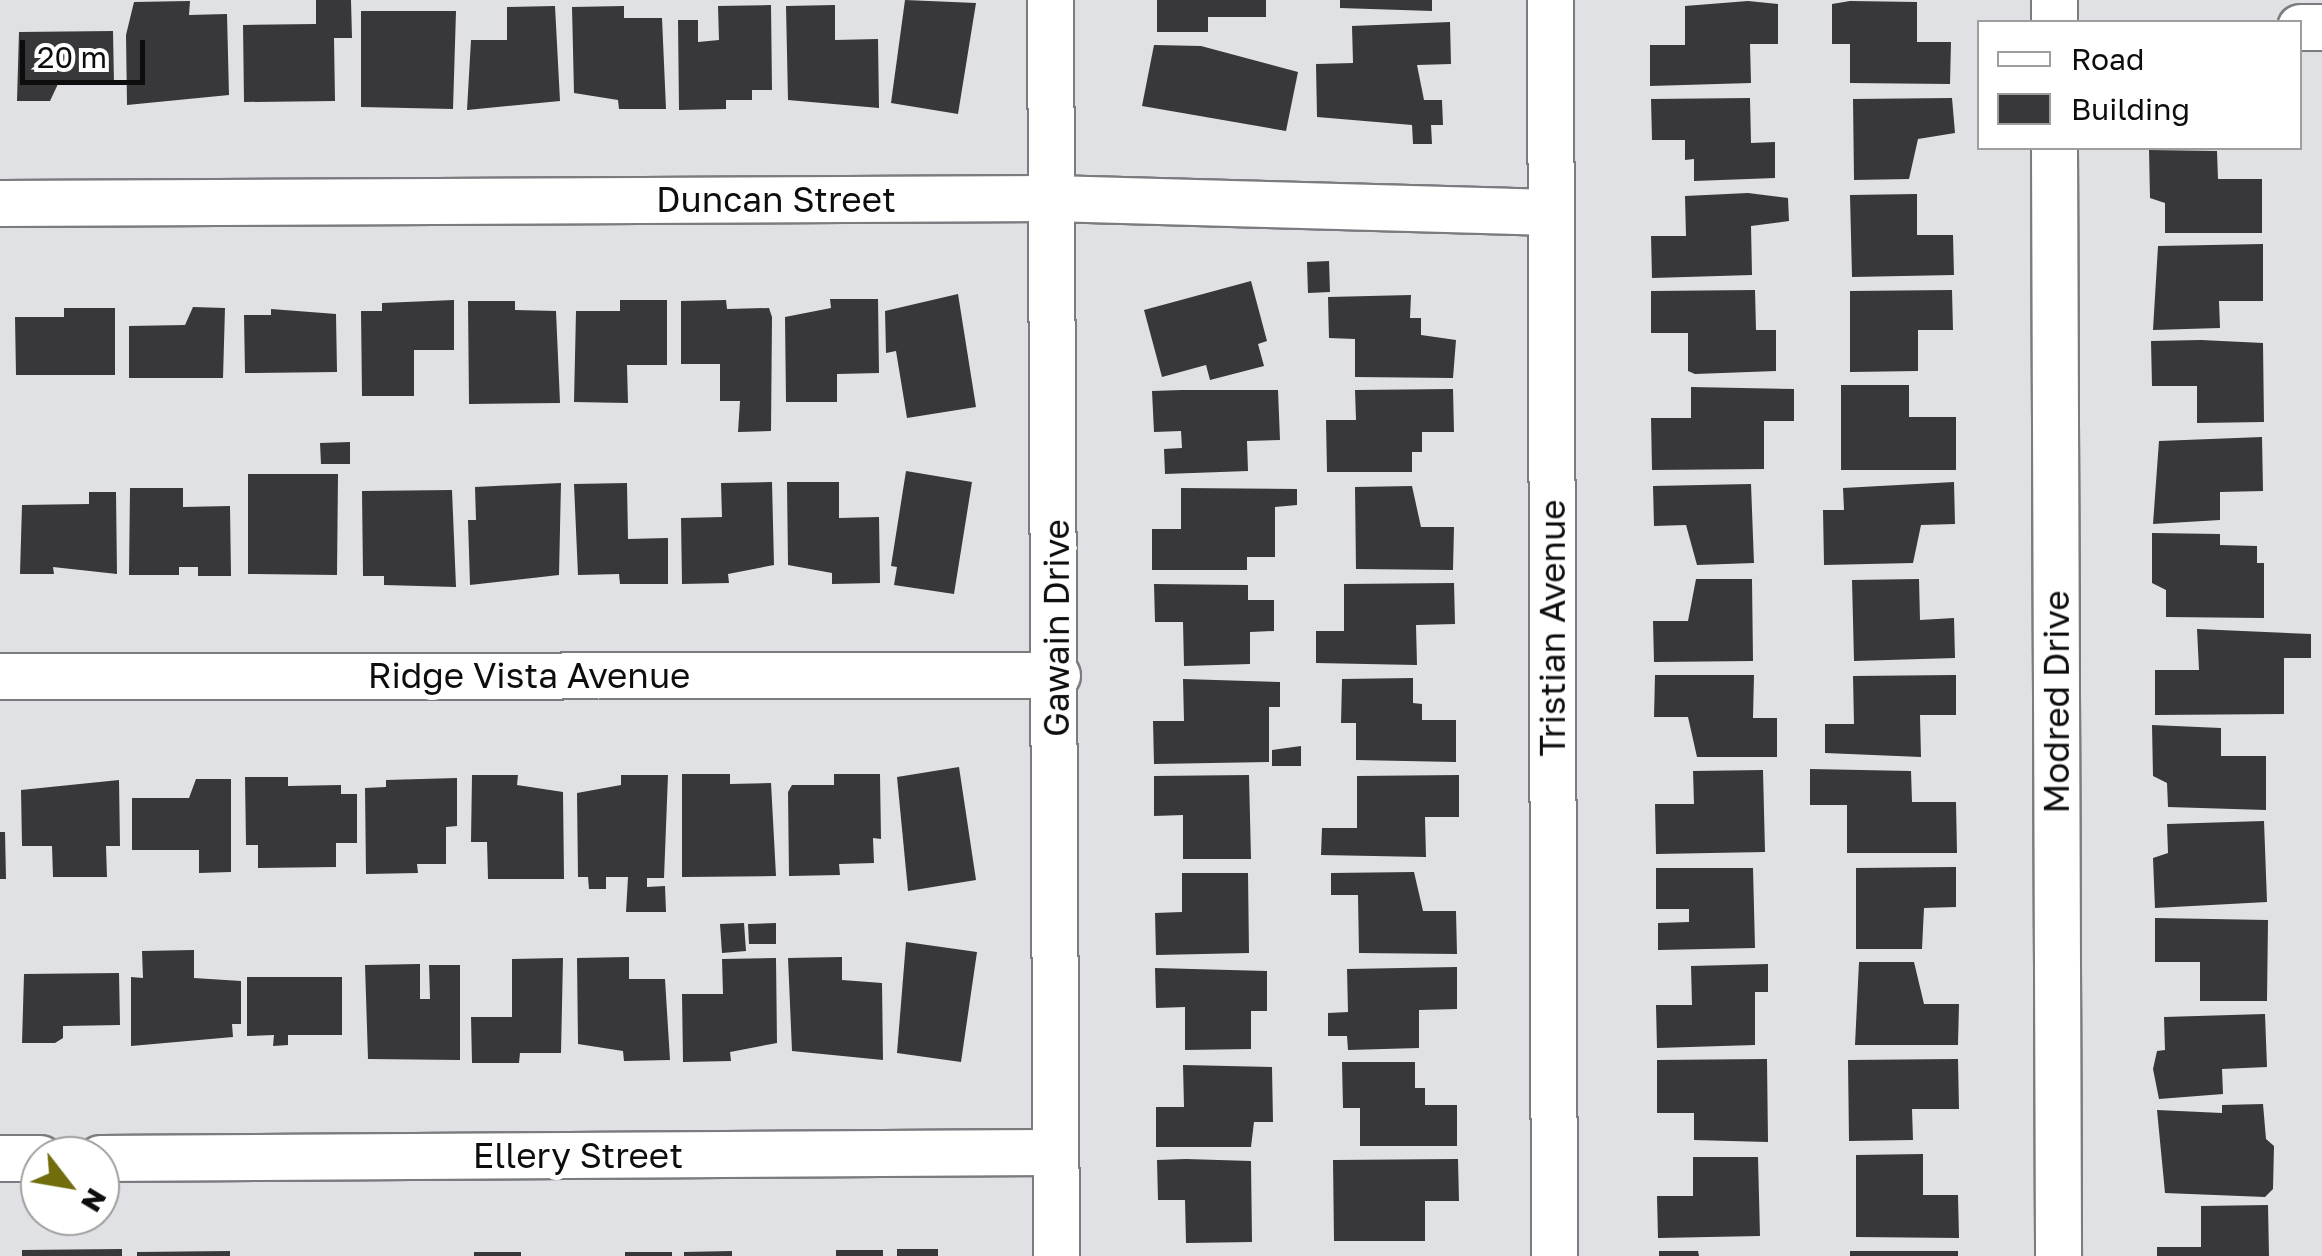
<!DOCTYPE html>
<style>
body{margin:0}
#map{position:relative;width:2322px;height:1256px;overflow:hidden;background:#e0e1e4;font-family:"Golos Text",sans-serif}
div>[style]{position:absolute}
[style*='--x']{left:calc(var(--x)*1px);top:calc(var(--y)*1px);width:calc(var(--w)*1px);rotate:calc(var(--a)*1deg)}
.building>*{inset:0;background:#383739}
.roads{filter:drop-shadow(2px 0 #7b7c7f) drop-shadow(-2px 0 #7b7c7f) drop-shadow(0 2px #7b7c7f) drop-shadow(0 -2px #7b7c7f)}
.street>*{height:45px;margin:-22.5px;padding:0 22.5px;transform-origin:22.5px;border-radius:22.5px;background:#fff}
span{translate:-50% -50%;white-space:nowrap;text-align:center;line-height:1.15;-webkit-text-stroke:10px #fff;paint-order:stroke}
.street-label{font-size:35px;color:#0d0d0e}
.legend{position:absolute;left:1977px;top:20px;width:325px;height:130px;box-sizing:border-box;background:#fff;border:2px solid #9e9e9f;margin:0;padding:12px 18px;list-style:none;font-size:30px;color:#0d0d0e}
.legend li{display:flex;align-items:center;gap:20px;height:50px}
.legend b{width:50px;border:2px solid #9e9e9f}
.north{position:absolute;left:20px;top:1136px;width:100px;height:100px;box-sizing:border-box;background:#fff;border:2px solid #9e9e9f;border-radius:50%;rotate:121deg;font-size:28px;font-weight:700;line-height:40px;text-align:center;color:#0d0d0e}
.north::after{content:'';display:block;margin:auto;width:35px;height:45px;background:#716d0c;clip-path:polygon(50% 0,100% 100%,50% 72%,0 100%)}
.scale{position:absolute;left:20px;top:40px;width:125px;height:45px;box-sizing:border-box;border:5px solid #0d0d0e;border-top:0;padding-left:12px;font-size:30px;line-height:35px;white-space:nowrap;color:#0d0d0e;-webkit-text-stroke:8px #fff;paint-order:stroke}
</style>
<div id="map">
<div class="building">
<i style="clip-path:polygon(316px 0,351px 0,352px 38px,334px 38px,335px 101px,244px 102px,243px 25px,316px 24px)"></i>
<i style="clip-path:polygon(905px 0,976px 3px,958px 114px,891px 103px)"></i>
<i style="clip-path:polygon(1157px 0,1266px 0,1266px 17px,1208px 17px,1208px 32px,1157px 32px)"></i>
<i style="clip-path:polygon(1340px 0,1432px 0,1432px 11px,1340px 8px)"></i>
<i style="clip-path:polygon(190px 1px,189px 15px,227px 14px,229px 95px,127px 105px,126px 35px,134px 2px)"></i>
<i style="clip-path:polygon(1748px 1px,1778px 4px,1778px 44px,1750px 44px,1751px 83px,1650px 86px,1650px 45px,1685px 45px,1685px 6px)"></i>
<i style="clip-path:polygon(1850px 1px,1917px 2px,1917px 42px,1951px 42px,1950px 84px,1850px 83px,1850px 44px,1832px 44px,1832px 4px)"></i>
<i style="clip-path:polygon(771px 5px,772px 90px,752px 90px,752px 100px,726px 100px,726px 109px,679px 110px,678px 20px,698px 20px,698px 42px,719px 40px,718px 6px)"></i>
<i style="clip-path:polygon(835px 5px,835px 40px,878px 39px,879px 108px,788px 100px,786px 6px)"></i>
<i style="clip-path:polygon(555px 6px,560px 101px,467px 110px,471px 40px,507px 40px,507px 7px)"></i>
<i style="clip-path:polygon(624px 6px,624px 18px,662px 18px,666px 109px,619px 109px,618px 100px,574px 93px,572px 7px)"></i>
<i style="clip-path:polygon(361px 11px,456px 11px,453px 109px,361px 107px)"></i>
<i style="clip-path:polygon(1450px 22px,1451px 64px,1417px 65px,1424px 100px,1442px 100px,1443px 125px,1431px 125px,1432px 144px,1413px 144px,1412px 125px,1317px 117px,1316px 64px,1353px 63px,1352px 26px)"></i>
<i style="clip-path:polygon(113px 31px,114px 84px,58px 84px,50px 101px,17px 101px,19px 32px)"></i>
<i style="clip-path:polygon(1154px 45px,1201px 46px,1298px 72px,1286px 131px,1142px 106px)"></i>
<i style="clip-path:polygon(1750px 98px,1751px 143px,1775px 142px,1775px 178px,1694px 181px,1694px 159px,1685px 160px,1685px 140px,1652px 140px,1651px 99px)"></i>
<i style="clip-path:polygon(1952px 98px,1955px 133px,1918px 139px,1909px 179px,1854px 180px,1853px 99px)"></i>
<i style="clip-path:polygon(2149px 150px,2217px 151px,2218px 179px,2262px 179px,2262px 233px,2165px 233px,2165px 203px,2150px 198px)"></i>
<i style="clip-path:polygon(1748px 193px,1788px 198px,1789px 221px,1751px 226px,1752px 275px,1652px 278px,1651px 236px,1686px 236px,1685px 196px)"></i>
<i style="clip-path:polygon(1917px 194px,1917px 235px,1953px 235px,1954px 275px,1852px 277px,1850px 195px)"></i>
<i style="clip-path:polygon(2263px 244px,2263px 301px,2219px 301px,2220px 328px,2153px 330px,2158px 246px)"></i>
<i style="clip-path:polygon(1329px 261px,1330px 292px,1308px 293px,1307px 262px)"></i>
<i style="clip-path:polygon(1251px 281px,1267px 341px,1258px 344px,1264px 366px,1210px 380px,1206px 365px,1162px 377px,1144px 310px)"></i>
<i style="clip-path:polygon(1755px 290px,1756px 330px,1776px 330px,1776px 371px,1695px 374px,1688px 371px,1688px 333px,1651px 333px,1651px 291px)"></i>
<i style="clip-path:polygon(1952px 290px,1953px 330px,1918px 330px,1918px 371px,1850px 372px,1850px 291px)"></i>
<i style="clip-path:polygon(958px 294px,976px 407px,907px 418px,896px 351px,886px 353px,885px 311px)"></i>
<i style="clip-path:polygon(1411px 295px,1410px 318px,1421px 318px,1421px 335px,1456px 340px,1453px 378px,1355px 377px,1355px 339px,1329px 338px,1328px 297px)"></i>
<i style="clip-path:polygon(830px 299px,878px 299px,879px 373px,837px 374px,837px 402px,786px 402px,785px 317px,831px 308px)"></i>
<i style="clip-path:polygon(454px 300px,454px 350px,414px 350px,414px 396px,362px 396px,361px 311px,382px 311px,382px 303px)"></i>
<i style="clip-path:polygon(620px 300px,667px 300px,667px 365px,627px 365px,628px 403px,574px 402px,576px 311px,620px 311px)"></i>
<i style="clip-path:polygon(726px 300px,727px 309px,769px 308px,772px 317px,771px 431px,738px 432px,740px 401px,720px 401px,720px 364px,681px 364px,681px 301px)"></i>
<i style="clip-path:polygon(468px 301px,515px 301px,515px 310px,556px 311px,560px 403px,469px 404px)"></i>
<i style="clip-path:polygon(193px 307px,225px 308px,223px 378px,129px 378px,129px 326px,185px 325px)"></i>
<i style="clip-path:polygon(64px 308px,115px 308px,115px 375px,16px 375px,15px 317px,64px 317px)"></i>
<i style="clip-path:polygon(271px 309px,336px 314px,337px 372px,245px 373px,244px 315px,271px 315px)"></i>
<i style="clip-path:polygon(2201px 340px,2263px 343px,2264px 422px,2197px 423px,2197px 386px,2152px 386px,2151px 341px)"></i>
<i style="clip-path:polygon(1841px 385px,1909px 385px,1909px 417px,1956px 417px,1956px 470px,1841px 470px)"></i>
<i style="clip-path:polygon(1691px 387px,1794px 389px,1794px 421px,1764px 421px,1764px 469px,1652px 470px,1651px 418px,1691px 418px)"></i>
<i style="clip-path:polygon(1453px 389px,1454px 432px,1422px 432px,1422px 452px,1412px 452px,1412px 472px,1327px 472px,1326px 420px,1356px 420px,1355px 390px)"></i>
<i style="clip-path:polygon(1182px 390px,1278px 390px,1280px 440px,1247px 441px,1248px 471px,1165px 474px,1164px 449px,1182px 448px,1181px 431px,1154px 432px,1152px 391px)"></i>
<i style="clip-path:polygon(2262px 437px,2263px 491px,2220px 492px,2220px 520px,2153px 524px,2159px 441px)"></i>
<i style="clip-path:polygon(350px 442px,350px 464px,321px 464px,320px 443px)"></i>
<i style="clip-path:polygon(906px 471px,972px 482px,954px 594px,894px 585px,897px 567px,891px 566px)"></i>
<i style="clip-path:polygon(248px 474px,338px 474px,337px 575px,248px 574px)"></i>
<i style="clip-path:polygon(772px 482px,774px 565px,728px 574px,729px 583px,682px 584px,681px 518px,722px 517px,721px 483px)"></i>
<i style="clip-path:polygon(787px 482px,839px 482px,839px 518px,879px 517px,880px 583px,832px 584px,832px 573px,788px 565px)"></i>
<i style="clip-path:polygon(1954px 482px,1955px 524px,1921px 525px,1913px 563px,1824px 565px,1823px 510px,1844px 510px,1843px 488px)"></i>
<i style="clip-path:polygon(561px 483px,559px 575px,470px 585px,468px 520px,476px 520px,475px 487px)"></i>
<i style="clip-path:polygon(627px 483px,628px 539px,668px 538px,668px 584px,620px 584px,619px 574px,578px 575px,574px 484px)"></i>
<i style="clip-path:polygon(1751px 484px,1754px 563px,1697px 565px,1686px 525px,1654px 526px,1653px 486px)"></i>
<i style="clip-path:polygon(1412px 486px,1421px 527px,1454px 527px,1453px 570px,1356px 569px,1355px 487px)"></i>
<i style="clip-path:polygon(130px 488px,183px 488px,183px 507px,230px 506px,231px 576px,198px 576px,198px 567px,179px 567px,179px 575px,129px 575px)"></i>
<i style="clip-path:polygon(1181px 488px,1297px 489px,1297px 505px,1275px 507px,1275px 557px,1247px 557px,1247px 570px,1152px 570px,1152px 529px,1181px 529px)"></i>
<i style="clip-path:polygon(452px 490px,456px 587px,384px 585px,384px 576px,363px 576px,362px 491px)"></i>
<i style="clip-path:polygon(89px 492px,116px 492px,117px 574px,53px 567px,54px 574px,20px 574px,22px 505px,89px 504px)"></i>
<i style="clip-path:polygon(2152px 533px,2220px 534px,2220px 545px,2257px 546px,2257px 563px,2264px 563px,2264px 618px,2166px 617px,2166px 590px,2152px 583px)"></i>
<i style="clip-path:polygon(1696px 579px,1752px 579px,1753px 661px,1654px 662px,1653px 621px,1688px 621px)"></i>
<i style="clip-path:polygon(1919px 579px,1920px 620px,1954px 618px,1955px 658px,1854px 661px,1852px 580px)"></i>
<i style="clip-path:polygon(1454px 583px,1455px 624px,1416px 625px,1417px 665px,1316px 663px,1316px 631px,1344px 631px,1344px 584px)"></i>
<i style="clip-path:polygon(1154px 584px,1248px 585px,1248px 600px,1274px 600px,1274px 631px,1250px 632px,1250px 664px,1184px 666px,1183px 622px,1155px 622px)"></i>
<i style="clip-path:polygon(2197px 629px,2311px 634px,2311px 658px,2284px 658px,2284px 714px,2155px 715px,2155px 670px,2199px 670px)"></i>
<i style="clip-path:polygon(1655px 675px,1754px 675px,1753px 718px,1777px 718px,1777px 757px,1697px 757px,1688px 717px,1654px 717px)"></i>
<i style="clip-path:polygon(1956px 675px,1956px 715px,1920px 715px,1921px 757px,1825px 753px,1825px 724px,1854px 724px,1853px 676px)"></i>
<i style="clip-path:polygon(1413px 678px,1413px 703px,1422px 704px,1422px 720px,1456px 720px,1456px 762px,1356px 760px,1356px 723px,1341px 723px,1342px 679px)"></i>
<i style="clip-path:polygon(1183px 679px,1280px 682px,1280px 707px,1269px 707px,1269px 762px,1154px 764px,1153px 721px,1184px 721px)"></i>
<i style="clip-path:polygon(2152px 725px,2221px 728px,2221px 756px,2266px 756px,2266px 810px,2168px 807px,2167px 783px,2153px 776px)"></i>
<i style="clip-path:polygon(1301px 746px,1301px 766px,1272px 766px,1272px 750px)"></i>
<i style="clip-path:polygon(959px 767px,976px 880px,908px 891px,897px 777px)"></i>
<i style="clip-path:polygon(1810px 769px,1911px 771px,1912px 802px,1956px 802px,1957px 853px,1847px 853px,1847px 805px,1810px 805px)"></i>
<i style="clip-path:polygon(1763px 770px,1765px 852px,1656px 854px,1655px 804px,1694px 804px,1693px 771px)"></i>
<i style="clip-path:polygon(682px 774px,730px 774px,730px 784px,771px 783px,776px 876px,682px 877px)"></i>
<i style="clip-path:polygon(834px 774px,880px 774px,881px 839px,873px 838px,874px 863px,839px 864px,840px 875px,789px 876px,788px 792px,792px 785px,834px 785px)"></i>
<i style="clip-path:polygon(472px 775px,518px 775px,517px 785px,563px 792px,564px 879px,488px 879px,487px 842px,471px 842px)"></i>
<i style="clip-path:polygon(621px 775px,668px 775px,664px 878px,647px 878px,647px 887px,665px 886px,666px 912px,626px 912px,628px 877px,606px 877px,606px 889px,589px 889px,588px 877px,578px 877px,577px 793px,621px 785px)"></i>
<i style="clip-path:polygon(1249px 775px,1251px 859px,1183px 859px,1183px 815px,1154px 816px,1154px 776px)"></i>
<i style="clip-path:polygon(1459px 775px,1459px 817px,1425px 817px,1426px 857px,1321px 855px,1322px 828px,1357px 828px,1357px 776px)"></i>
<i style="clip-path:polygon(245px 777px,288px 777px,288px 786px,341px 785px,341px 794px,357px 794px,357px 843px,336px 843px,336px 867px,258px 868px,258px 845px,246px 845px)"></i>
<i style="clip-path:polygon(457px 778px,457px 826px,446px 827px,446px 864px,417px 864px,418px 873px,366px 874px,365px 788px,386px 787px,386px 780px)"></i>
<i style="clip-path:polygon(196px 779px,231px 779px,231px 872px,199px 873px,199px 850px,132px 850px,132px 798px,189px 798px)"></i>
<i style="clip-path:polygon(119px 780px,120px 846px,106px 846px,107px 877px,53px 877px,52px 846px,22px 846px,21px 790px)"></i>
<i style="clip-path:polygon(2264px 821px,2267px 902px,2155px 908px,2153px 858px,2168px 853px,2167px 824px)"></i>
<i style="clip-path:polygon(0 832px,5px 832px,6px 879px,0 879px)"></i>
<i style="clip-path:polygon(1956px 867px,1956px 907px,1924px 908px,1922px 949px,1856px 949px,1856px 868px)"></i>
<i style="clip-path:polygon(1656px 868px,1753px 868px,1755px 948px,1658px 950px,1658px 923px,1689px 922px,1689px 909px,1656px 909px)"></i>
<i style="clip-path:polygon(1414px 872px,1423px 911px,1456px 911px,1457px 954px,1359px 953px,1358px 895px,1331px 895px,1331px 873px)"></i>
<i style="clip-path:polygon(1182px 873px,1248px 873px,1249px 953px,1156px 955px,1155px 913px,1182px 912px)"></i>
<i style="clip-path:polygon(2155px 918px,2268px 920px,2267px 1001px,2200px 1001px,2200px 962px,2155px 962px)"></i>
<i style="clip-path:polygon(744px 923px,746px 951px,722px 953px,720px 924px)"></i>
<i style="clip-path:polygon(776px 923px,776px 944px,749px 944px,748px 924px)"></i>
<i style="clip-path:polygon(906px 942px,977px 952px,961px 1062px,897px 1053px)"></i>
<i style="clip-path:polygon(194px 950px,194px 978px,241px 981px,241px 1024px,232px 1024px,233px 1037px,131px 1046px,131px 977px,143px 978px,142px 951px)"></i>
<i style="clip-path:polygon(629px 957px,629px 979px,665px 979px,670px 1060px,624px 1061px,623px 1051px,578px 1044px,577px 958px)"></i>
<i style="clip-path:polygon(842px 957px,842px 980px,882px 983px,883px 1060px,792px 1051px,788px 958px)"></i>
<i style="clip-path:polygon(563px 958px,561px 1053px,520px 1053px,519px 1063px,472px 1063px,471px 1017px,512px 1017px,512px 959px)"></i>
<i style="clip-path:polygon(776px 958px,777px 1043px,730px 1052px,731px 1061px,683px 1062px,682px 994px,723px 994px,722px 959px)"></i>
<i style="clip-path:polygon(1859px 962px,1914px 962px,1924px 1004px,1959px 1004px,1958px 1045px,1855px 1045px)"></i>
<i style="clip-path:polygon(420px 964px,420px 999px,430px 999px,429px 965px,460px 965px,460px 1060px,368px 1059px,365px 965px)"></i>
<i style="clip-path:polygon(1768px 964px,1768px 992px,1755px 992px,1755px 1045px,1657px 1048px,1656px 1005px,1692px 1005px,1691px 966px)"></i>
<i style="clip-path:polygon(1457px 967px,1457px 1009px,1419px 1010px,1419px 1048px,1348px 1050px,1347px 1036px,1328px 1036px,1328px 1013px,1348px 1012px,1347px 969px)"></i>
<i style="clip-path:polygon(1155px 968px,1267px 971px,1267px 1011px,1251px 1011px,1251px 1049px,1185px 1050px,1185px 1007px,1156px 1008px)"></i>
<i style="clip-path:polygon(119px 973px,120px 1025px,63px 1026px,63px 1038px,55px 1043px,22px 1043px,24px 974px)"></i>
<i style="clip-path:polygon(247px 977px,342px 977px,342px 1035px,288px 1035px,288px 1045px,273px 1046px,274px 1035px,247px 1036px)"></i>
<i style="clip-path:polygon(2265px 1014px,2267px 1067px,2222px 1069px,2223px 1094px,2159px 1099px,2153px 1069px,2157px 1051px,2165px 1050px,2164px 1017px)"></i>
<i style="clip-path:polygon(1767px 1059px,1768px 1142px,1694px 1140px,1694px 1113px,1657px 1113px,1657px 1060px)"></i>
<i style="clip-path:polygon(1958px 1059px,1959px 1109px,1912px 1109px,1913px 1140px,1849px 1141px,1848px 1060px)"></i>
<i style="clip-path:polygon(1342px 1062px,1415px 1062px,1415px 1088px,1425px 1088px,1425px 1105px,1457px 1105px,1457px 1146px,1360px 1146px,1360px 1108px,1343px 1108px)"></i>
<i style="clip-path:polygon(1183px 1065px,1272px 1067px,1273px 1122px,1254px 1122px,1251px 1147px,1156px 1147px,1156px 1107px,1184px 1107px)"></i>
<i style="clip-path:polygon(2263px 1104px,2266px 1139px,2274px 1146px,2273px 1189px,2265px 1197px,2165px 1193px,2157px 1110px,2222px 1113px,2222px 1105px)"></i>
<i style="clip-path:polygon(1923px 1154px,1923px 1195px,1958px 1195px,1959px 1238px,1856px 1237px,1856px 1155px)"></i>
<i style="clip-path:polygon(1693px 1157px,1758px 1157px,1760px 1236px,1658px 1238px,1657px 1196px,1693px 1196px)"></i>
<i style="clip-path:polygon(1186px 1159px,1251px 1161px,1252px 1242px,1186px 1243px,1185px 1200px,1158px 1200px,1157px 1160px)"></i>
<i style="clip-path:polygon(1458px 1159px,1459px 1201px,1425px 1201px,1425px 1241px,1334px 1241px,1333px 1160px)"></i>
<i style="clip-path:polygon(2268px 1205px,2269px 1256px,2157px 1256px,2157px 1247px,2201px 1247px,2201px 1206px)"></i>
<i style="clip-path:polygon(122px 1249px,122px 1256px,22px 1256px,22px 1250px)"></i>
<i style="clip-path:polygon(897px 1249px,938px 1249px,938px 1256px,897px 1256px)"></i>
<i style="clip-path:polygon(836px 1250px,883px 1250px,883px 1256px,836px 1256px)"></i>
<i style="clip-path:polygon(230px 1251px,230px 1256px,137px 1256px,137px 1252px)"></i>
<i style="clip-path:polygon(732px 1251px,732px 1256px,684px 1256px,684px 1252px)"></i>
<i style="clip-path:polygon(1659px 1251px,1698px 1251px,1699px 1256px,1659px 1256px)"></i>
<i style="clip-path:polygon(1850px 1251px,1958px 1251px,1958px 1256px,1850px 1256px)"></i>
<i style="clip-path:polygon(474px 1252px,521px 1252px,521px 1256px,474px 1256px)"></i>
<i style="clip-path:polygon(625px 1252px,672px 1252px,672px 1256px,625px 1256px)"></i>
</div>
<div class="roads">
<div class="street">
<i style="--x:1050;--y:0;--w:1256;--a:89.73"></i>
<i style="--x:1550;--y:0;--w:1256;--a:89.82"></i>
<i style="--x:2054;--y:0;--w:22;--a:90"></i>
<i style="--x:2300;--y:27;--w:22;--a:0"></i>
<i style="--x:2054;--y:148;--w:1108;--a:89.79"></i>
<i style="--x:0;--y:203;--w:1051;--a:-0.27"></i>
<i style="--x:1051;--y:198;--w:500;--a:1.6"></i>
<i style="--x:0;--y:676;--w:1057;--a:-0.05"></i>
<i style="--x:0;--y:1158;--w:40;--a:0"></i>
<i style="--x:100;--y:1158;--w:955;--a:-0.36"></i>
</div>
</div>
<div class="street-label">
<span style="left:776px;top:199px">Duncan Street</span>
<span style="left:1056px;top:628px;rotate:-90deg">Gawain Drive</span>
<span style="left:1552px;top:628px;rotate:-90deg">Tristian Avenue</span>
<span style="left:529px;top:675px">Ridge Vista Avenue</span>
<span style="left:2056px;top:702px;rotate:-90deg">Modred Drive</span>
<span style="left:578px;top:1155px">Ellery Street</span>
</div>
<ul class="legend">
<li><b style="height:12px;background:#fff"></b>Road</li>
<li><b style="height:28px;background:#383739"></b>Building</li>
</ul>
<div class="north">N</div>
<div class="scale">20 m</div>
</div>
